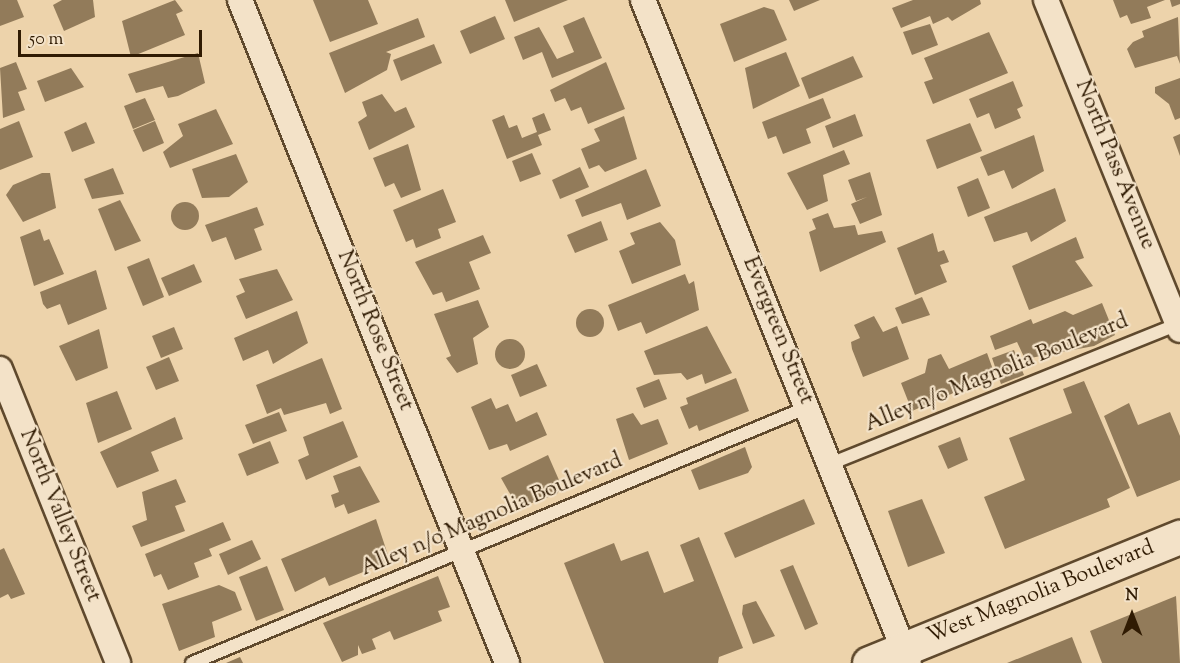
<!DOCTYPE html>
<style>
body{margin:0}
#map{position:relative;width:1180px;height:663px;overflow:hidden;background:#edd3ab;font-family:"Sorts Mill Goudy",serif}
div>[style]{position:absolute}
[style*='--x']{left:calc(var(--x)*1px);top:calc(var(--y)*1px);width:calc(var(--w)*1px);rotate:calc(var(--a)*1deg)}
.building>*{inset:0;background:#927b5a}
.round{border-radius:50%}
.roads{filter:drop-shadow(2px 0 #5f492d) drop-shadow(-2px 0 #5f492d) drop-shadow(0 2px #5f492d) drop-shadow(0 -2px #5f492d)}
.service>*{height:12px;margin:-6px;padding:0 6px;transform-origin:6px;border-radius:6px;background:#f3e2c8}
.minor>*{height:24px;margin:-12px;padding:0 12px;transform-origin:12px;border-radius:12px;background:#f3e2c8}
.secondary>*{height:33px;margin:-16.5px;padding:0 16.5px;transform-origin:16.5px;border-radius:16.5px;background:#f3e2c8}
span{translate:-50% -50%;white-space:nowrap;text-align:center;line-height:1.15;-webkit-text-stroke:4.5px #f3e2c8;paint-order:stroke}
.street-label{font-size:22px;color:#301b03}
.north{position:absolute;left:1102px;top:585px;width:60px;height:60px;-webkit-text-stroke:4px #f3e2c8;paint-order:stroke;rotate:0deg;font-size:16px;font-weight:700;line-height:24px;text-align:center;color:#301b03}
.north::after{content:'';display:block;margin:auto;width:21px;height:27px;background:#301b03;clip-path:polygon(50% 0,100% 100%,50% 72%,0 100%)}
.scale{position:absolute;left:18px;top:30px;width:184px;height:27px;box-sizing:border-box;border:3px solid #301b03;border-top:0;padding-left:8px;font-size:18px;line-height:21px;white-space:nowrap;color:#301b03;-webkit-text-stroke:4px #f3e2c8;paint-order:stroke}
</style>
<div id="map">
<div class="building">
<i style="clip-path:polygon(0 0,17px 0,24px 17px,0 26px)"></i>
<i style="clip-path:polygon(62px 0,93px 0,95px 17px,64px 31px,53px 5px)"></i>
<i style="clip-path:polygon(175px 0,183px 11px,176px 14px,185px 35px,131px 57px,122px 21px)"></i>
<i style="clip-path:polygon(313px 0,368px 0,378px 24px,330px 42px)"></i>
<i style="clip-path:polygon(505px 0,568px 0,514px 22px)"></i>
<i style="clip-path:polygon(789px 0,820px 0,794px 11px)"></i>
<i style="clip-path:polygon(913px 0,980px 0,981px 4px,952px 21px,948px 17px,933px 24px,930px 16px,901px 28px,892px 8px)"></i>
<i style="clip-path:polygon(1113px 0,1165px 0,1147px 7px,1151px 18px,1131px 24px,1127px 15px,1120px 18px)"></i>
<i style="clip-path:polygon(1170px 0,1180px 0,1180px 4px,1172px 7px)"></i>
<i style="clip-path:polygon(764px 7px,774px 10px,787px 40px,734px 62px,720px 24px)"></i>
<i style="clip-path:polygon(495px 16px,505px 39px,470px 54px,460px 31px)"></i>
<i style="clip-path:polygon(584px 17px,602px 58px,552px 78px,542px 52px,523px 60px,514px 37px,539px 27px,557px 59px,574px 52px,563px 26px)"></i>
<i style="clip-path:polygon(1178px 17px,1180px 64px,1177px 56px,1135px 68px,1127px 49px,1133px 42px,1144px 37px,1142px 31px)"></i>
<i style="clip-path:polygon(418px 18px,425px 37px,386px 52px,391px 54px,387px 70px,345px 93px,329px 53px)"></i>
<i style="clip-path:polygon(930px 24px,938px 45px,912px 55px,903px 32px)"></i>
<i style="clip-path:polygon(989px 32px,1008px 73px,933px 104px,924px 82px,933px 79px,924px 58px)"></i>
<i style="clip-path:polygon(434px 44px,442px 63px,401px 81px,393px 60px)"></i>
<i style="clip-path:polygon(786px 52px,800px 86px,753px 109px,745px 68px)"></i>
<i style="clip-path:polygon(198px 53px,205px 83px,178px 96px,168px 98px,163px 86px,136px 93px,128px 74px)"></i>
<i style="clip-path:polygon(853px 56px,863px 77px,809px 99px,801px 78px)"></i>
<i style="clip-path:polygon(16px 62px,27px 89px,18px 92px,25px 110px,3px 118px,0 68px)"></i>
<i style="clip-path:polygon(606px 62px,625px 109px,588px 124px,581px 107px,571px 111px,565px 98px,555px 102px,550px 90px)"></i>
<i style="clip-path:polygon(71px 68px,84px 87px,45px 102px,37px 81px)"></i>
<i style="clip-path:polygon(1180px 78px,1180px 118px,1175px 120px,1169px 104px,1155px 93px,1155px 87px)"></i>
<i style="clip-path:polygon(1013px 81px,1023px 106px,1017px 109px,1021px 118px,995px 129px,989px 113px,977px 118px,969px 99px)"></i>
<i style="clip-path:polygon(382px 94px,395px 112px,406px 107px,415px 127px,369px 150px,358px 122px,367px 116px,362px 102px)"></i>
<i style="clip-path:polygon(145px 98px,155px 120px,133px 129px,124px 106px)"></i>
<i style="clip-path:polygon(823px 98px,831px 118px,806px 129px,811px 143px,783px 154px,776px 136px,768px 139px,762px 122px)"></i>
<i style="clip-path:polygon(216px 109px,233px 144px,170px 168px,163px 152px,183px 136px,178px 124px)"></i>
<i style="clip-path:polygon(544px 113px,551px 130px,538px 135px,542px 145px,507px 159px,492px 120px,504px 115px,509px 128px,517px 125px,522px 138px,537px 132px,532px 118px)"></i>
<i style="clip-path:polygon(855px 114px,863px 136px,833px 148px,825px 126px)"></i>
<i style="clip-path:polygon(624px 116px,637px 159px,605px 172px,599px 165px,589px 169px,581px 149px,600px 141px,594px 129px)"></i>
<i style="clip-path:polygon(19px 121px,33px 157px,0 170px,0 129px)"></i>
<i style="clip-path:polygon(155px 121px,164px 143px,143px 152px,133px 130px)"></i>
<i style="clip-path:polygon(86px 122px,95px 143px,72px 152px,64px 132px)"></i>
<i style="clip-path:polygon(970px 123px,982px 151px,937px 169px,926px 140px)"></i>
<i style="clip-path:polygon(1180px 134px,1180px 156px,1173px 137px)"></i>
<i style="clip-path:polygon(1034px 135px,1044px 171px,1012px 189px,1004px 170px,988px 176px,980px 157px)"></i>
<i style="clip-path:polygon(408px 144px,421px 190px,401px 198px,394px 183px,385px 187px,373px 158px)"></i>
<i style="clip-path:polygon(844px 150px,850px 164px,823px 175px,828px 201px,807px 210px,787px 173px)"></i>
<i style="clip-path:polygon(532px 153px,541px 174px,520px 182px,512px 161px)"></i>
<i style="clip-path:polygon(236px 154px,248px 182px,229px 197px,202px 198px,192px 169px)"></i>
<i style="clip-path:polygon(580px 167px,589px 187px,560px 199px,552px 180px)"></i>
<i style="clip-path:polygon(113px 168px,124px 194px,92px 199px,84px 179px)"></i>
<i style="clip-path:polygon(646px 169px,661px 206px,627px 220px,621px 203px,582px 217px,575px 200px)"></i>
<i style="clip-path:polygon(870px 172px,882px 215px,860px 224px,851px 204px,867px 197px,856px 201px,848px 180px)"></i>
<i style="clip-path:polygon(42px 173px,50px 173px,56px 208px,23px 222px,6px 195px,13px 185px)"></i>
<i style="clip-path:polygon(978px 178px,990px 208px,968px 217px,957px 187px)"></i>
<i style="clip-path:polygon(1055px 188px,1066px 221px,1031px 242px,1027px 232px,994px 242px,984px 217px)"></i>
<i style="clip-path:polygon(443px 189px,456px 222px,438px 229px,441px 238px,416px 248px,413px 239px,406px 242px,393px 210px)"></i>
<i style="clip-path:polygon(120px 200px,141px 241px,115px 251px,98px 209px)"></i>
<i class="round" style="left:171px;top:202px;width:28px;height:28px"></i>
<i style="clip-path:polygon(257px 207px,264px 225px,254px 229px,262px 250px,235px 260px,226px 237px,212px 242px,205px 225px)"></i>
<i style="clip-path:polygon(828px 213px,834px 228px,855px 225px,858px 235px,882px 231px,886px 242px,820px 272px,809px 232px,816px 229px,812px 219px)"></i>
<i style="clip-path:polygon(601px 221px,608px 240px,575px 253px,567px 235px)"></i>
<i style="clip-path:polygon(660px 222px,675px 240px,681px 265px,632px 284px,619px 251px,635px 244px,630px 233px)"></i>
<i style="clip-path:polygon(40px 229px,44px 241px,49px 239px,64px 274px,34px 286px,20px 237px)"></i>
<i style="clip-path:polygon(933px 233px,938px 252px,944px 250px,949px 262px,940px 265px,947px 282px,915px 295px,897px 248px)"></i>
<i style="clip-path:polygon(483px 235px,491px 253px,469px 262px,480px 289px,446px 302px,442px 292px,433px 295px,415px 262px)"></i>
<i style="clip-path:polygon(1076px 237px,1084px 258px,1075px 261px,1093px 286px,1029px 310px,1012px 266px)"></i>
<i style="clip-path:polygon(149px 258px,164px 297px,143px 306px,127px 267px)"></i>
<i style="clip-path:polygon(194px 264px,202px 282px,169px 296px,161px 278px)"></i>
<i style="clip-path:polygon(277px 269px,293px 300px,246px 319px,236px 296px,245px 292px,239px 279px)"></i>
<i style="clip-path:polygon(96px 270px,107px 309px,68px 325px,60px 304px,47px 309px,43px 304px,40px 292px)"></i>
<i style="clip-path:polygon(685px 274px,689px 284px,694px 281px,699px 310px,646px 334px,641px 322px,618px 331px,608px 305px)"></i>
<i style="clip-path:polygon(922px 297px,930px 315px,902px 324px,895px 308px)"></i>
<i style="clip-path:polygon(478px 300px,489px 327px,473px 338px,478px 364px,457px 373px,446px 358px,451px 356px,434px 314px)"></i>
<i style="clip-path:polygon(1102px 303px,1115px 335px,1094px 346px,1025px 359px,1017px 342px,995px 350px,990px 336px,1031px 319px,1033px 324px,1065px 311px,1073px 315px)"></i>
<i class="round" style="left:576px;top:309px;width:28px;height:28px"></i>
<i style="clip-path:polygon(297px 311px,308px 343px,273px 364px,268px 350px,243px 361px,234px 338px)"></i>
<i style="clip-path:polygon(874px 316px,883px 332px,897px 326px,909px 359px,863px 377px,852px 349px,851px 342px,860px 338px,854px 325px)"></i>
<i style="clip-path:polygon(707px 326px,732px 373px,705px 384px,702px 374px,687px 380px,681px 373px,654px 375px,644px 351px)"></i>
<i style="clip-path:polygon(174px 327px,183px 349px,161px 358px,152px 336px)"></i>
<i style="clip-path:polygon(99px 329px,108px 368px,76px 381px,59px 346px)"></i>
<i class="round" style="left:495px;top:339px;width:30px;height:30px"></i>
<i style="clip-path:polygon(1014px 350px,1024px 375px,1001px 384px,992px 358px)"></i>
<i style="clip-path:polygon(987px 353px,995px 375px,912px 411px,901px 383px,925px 373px,928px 359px,941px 354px,949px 369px)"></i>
<i style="clip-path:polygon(169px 357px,179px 381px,156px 390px,146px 367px)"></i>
<i style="clip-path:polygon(322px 358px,342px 409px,330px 414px,326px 403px,284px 415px,281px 408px,267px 414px,256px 385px)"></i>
<i style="clip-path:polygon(537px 364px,547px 386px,520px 397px,511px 375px)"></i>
<i style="clip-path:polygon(736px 378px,749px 411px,699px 431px,697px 425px,689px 429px,680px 407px,688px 404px,686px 398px)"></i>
<i style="clip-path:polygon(659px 379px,667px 399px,644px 408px,636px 388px)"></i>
<i style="clip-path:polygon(1084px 381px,1130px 488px,1107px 499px,1110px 507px,1005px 549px,984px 497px,1025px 480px,1009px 438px,1072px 413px,1063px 389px)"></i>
<i style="clip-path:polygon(117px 391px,132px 429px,98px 443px,86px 403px)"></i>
<i style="clip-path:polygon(491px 398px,496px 409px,508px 404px,516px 422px,537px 412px,547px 435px,510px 451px,507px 444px,489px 450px,471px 407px)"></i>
<i style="clip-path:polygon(1129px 403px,1138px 425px,1170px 412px,1180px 436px,1180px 480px,1137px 497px,1104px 416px)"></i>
<i style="clip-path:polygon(279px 412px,287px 431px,253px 444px,245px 425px)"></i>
<i style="clip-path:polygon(633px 413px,641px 425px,658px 419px,668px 444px,629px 460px,616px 419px)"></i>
<i style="clip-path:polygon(175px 417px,183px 439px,151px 452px,159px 471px,117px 488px,100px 452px)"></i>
<i style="clip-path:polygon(343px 421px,358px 457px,306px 480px,298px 460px,309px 455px,303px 437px)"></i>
<i style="clip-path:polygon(960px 437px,968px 460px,948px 469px,938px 446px)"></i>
<i style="clip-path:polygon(270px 441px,279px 463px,247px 476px,238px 454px)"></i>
<i style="clip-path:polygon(745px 447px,752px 467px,748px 473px,699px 490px,691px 470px)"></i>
<i style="clip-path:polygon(548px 455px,562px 487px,557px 494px,518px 508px,501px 478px)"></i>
<i style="clip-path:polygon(360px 466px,380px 502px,348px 514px,344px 504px,335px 508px,331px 495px,339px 492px,333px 476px)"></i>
<i style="clip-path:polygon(176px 479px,186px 502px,175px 506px,185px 531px,141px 547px,132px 526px,147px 520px,142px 492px)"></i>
<i style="clip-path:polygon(804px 499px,815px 524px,735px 558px,724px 533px)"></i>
<i style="clip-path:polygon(922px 499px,945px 553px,908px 567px,888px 511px)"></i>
<i style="clip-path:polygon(376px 519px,390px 561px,329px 586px,325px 577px,295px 592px,281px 559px)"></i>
<i style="clip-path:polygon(223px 522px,231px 540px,209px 549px,212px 556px,194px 563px,199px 577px,168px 590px,161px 574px,154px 577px,145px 554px)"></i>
<i style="clip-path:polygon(699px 537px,743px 648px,719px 657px,718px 663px,604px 663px,564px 563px,614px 543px,621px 561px,648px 551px,664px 593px,694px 581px,680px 545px)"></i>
<i style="clip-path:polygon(252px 540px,261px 559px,228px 575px,219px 554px)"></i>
<i style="clip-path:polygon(4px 548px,25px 594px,11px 599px,8px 594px,0 598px,0 550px)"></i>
<i style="clip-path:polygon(793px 565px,818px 624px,805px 630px,780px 570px)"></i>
<i style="clip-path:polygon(267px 566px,284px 610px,256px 621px,239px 577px)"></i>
<i style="clip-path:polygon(438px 576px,450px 607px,438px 611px,442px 621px,394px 640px,390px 631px,372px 639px,376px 649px,362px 654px,358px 645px,358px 655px,342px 662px,323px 623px)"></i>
<i style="clip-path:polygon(219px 585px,235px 592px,242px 610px,212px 622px,215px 637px,179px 651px,162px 604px)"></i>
<i style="clip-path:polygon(1176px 596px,1180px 663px,1102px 663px,1090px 631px)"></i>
<i style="clip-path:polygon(756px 601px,775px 636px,753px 644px,742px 614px,743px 605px)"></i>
<i style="clip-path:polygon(1072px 637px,1082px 663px,1007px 663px)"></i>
<i style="clip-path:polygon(240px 657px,243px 663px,226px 663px)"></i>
</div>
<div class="roads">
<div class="service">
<i style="--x:830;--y:464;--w:377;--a:-21.9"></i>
<i style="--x:192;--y:663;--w:667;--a:-22.57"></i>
</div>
<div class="minor">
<i style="--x:240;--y:0;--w:715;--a:68.06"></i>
<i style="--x:643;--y:0;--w:714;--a:68.14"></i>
<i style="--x:1046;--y:0;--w:356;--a:67.9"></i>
<i style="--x:0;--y:369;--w:317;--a:68.1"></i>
</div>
<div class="secondary">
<i style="--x:869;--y:663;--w:336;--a:-22.1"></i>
</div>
</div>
<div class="street-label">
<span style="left:1114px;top:165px;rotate:68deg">North Pass Avenue</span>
<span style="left:374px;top:331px;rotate:68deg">North Rose Street</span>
<span style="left:777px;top:331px;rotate:68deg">Evergreen Street</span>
<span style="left:997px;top:374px;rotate:-22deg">Alley n/o Magnolia Boulevard</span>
<span style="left:59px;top:516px;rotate:68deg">North Valley Street</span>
<span style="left:492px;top:516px;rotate:-23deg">Alley n/o Magnolia Boulevard</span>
<span style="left:1041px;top:593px;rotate:-22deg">West Magnolia Boulevard</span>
</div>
<div class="north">N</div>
<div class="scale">50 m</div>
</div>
